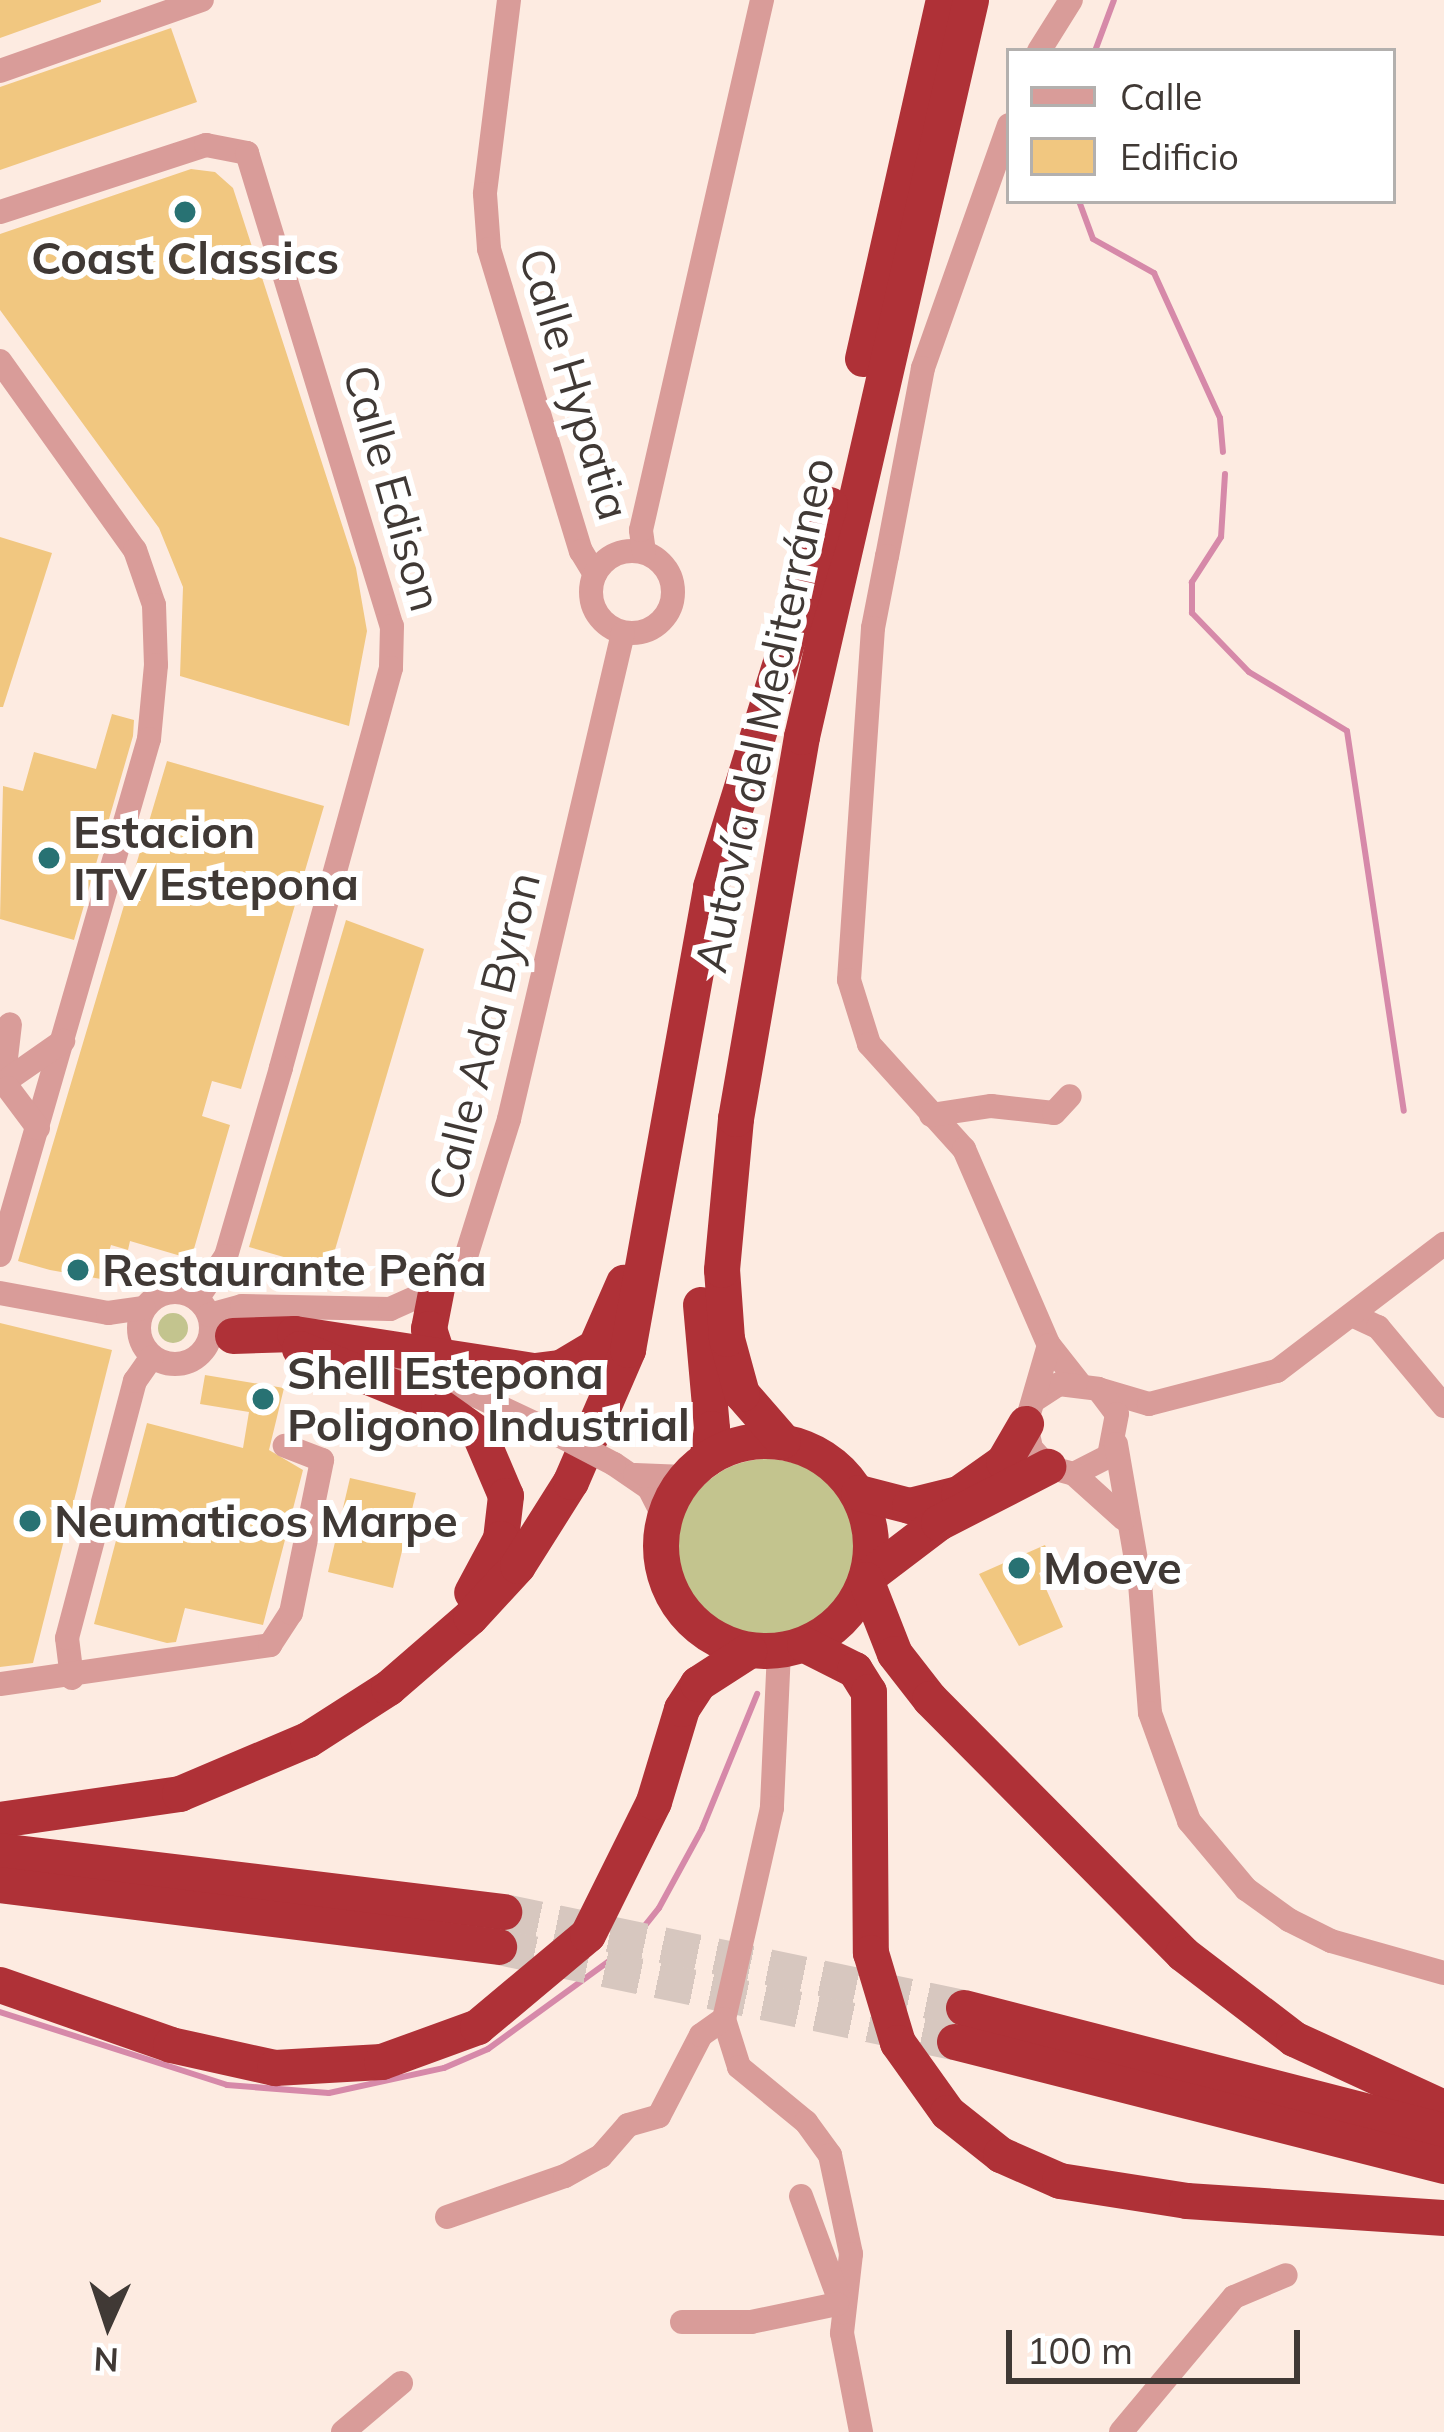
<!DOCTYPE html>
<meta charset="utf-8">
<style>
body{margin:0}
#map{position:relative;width:1444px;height:2432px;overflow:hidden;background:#fdebe1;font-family:Mulish,sans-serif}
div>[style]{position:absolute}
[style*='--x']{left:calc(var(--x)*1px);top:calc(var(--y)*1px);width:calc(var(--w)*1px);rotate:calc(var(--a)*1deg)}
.green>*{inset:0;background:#c3c48e}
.round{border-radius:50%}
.stream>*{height:6px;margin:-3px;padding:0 3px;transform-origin:3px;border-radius:3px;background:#d689a9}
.building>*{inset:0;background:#f1c780}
.highway-tunnel>*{height:36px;margin-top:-18px;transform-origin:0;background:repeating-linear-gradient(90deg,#d7c7bf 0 36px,transparent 0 54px)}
.minor>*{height:24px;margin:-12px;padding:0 12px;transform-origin:12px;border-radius:12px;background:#d99c99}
.minor>.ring{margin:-12px;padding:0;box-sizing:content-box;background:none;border:24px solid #d99c99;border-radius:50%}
.highway>*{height:36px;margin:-18px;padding:0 18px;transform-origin:18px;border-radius:18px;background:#af3137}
.highway>.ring{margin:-18px;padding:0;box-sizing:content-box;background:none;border:36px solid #af3137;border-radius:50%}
.minor-bridge>*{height:24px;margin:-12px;padding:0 12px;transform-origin:12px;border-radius:12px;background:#d99c99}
.dots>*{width:33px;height:33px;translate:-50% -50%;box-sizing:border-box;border:6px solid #fff;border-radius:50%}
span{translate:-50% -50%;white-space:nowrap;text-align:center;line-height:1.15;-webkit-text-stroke:12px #fff;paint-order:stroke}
.poi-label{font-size:45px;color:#403935;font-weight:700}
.left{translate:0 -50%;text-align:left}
.street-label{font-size:45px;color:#403935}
.legend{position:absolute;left:1006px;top:48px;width:390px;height:156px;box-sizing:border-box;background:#fff;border:3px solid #b3b0ae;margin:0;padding:15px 21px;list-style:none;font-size:36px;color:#403935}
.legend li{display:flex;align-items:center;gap:24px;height:60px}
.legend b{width:60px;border:3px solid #b3b0ae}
.north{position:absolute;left:48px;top:2264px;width:120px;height:120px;-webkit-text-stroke:9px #fff;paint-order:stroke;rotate:183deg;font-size:33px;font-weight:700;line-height:48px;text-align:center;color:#403935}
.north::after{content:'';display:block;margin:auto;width:42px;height:54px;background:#403935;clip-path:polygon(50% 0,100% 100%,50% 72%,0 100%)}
.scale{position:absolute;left:1006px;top:2330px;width:294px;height:54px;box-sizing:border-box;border:6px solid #403935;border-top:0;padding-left:15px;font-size:36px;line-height:42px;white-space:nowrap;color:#403935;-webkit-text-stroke:9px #fff;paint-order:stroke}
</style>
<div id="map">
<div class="green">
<i class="round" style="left:158px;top:1313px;width:30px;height:30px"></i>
<i class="round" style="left:677px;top:1459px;width:180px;height:180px"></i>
</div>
<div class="stream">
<i style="--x:1095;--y:51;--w:54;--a:-69.6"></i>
<i style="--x:1079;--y:201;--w:40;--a:69.8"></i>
<i style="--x:1093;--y:239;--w:70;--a:29.1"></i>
<i style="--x:1154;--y:273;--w:159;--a:65.5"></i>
<i style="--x:1220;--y:418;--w:34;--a:85"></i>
<i style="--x:1225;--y:474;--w:63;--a:93.6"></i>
<i style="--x:1221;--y:537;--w:54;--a:122.8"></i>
<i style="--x:1192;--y:582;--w:31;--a:90"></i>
<i style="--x:1192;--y:613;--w:82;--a:46"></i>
<i style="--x:1249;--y:672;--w:114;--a:31"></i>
<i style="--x:1347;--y:731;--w:384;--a:81.5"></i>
<i style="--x:0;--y:2012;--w:238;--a:17.8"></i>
<i style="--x:227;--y:2085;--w:102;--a:4.5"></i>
<i style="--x:329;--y:2093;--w:118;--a:-12.3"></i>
<i style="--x:444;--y:2068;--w:48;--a:-23.4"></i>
<i style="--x:488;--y:2049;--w:172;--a:-36"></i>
<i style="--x:627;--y:1948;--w:51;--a:-51.3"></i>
<i style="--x:659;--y:1908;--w:90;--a:-61.4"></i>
<i style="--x:702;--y:1829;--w:146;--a:-67.8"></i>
</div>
<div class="building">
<i style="clip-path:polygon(0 0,101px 0,101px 2px,0 38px)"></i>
<i style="clip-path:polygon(171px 28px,197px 102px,0 170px,0 87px)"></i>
<i style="clip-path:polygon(191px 169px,215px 172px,233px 188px,356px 568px,367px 631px,349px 726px,180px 676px,183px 587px,159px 528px,0 310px,0 234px)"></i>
<i style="clip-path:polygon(0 537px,52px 553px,3px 707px,0 707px)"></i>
<i style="clip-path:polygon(112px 714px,134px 720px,133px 736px,74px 940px,0 919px,3px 786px,23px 791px,34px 752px,96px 769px)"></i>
<i style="clip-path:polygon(167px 761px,324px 806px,241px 1089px,212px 1081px,202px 1116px,230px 1125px,191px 1259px,130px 1241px,128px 1250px,111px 1245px,101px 1279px,50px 1270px,18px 1261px)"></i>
<i style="clip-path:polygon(346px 920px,424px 949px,329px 1270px,249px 1247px)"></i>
<i style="clip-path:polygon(0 1323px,112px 1350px,33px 1663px,0 1667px)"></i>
<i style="clip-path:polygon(205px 1375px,284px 1388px,269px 1450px,303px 1470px,263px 1625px,185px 1608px,176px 1642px,167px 1643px,94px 1624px,147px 1423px,243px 1448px,249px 1412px,200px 1404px)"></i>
<i style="clip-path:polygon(350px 1478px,416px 1493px,393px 1588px,328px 1572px)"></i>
<i style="clip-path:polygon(1045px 1545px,1054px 1566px,1039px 1573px,1063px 1627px,1019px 1646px,979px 1574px)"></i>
</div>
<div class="highway-tunnel">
<i style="--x:504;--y:1912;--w:470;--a:11.8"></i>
<i style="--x:499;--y:1947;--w:466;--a:11.8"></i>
</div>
<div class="minor">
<i style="--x:509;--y:0;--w:195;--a:97.1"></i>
<i style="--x:485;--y:194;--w:55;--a:85.8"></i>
<i style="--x:489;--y:249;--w:316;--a:73.1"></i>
<i style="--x:581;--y:551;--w:27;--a:59"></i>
<i style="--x:1039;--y:51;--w:60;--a:-57.9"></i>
<i style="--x:0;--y:71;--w:214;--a:-19.4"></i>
<i style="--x:1009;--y:125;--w:258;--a:109.5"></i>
<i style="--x:923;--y:368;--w:191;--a:100.8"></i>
<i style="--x:887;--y:556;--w:73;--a:101"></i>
<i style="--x:873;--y:628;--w:353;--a:93.9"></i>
<i style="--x:849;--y:980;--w:67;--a:72.6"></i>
<i style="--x:869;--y:1044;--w:142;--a:47.9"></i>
<i style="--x:964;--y:1149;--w:214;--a:66.6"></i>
<i style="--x:1049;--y:1345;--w:48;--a:51.7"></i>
<i style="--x:0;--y:212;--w:217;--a:-18"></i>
<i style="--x:206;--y:145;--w:42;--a:11"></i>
<i style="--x:247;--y:153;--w:495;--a:73"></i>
<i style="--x:392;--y:626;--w:42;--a:91.4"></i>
<i style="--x:391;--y:668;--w:415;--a:105.4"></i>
<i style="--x:281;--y:1068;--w:196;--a:106.3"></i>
<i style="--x:226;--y:1256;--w:52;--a:124"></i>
<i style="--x:0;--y:361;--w:232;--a:54.5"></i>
<i style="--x:135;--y:550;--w:58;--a:70.9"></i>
<i style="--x:154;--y:605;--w:60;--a:88.1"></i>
<i style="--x:156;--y:665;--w:74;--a:95.4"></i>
<i style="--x:149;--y:739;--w:537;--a:106.11"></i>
<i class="ring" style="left:591px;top:551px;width:58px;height:58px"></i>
<i style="--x:644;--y:552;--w:22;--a:-98"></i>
<i style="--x:641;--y:530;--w:544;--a:-77.14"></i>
<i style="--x:4;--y:1075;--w:51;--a:-83.3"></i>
<i style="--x:10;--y:1078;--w:65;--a:-34.9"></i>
<i style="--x:8;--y:1088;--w:50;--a:53.1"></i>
<i style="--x:931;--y:1115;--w:61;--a:-8.5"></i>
<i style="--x:991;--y:1106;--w:63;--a:6.3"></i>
<i style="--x:1054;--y:1113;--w:23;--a:-47"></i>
<i class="ring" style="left:139px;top:1292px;width:48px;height:48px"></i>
<i style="--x:0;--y:1293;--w:110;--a:10.5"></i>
<i style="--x:108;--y:1313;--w:36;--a:-8"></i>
<i style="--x:209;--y:1315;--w:34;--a:-15"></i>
<i style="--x:242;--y:1306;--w:148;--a:1.2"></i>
<i style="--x:390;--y:1309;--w:51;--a:-24.1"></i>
<i style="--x:437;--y:1288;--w:37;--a:-43"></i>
<i style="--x:464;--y:1263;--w:151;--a:-72.6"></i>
<i style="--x:509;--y:1119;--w:499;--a:-76.8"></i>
<i style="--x:1352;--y:1315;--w:29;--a:25"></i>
<i style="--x:1378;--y:1327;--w:103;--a:50.1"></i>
<i style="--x:367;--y:1363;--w:105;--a:16"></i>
<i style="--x:468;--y:1392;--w:89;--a:25.1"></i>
<i style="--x:1098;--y:1389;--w:53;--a:16.4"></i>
<i style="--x:1149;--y:1404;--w:132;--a:-14.5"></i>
<i style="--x:1277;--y:1371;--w:210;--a:-37.3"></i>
<i style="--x:1036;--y:1399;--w:27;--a:-33"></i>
<i style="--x:1059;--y:1384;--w:39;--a:7"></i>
<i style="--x:1098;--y:1389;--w:31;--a:53"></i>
<i style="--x:1117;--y:1414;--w:43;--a:100.8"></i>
<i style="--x:1109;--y:1456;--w:39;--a:153"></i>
<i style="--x:1074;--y:1474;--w:27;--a:-165"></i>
<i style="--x:1048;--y:1467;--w:25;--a:-132"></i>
<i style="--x:1031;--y:1448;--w:25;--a:-102"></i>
<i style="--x:1026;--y:1424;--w:82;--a:-73.8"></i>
<i style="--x:1116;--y:1444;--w:141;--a:80.2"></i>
<i style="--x:1140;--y:1583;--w:130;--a:85.6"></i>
<i style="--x:1150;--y:1713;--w:115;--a:70.1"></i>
<i style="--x:1189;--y:1821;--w:89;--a:50"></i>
<i style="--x:1246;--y:1889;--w:53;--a:35.8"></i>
<i style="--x:1289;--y:1920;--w:47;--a:26.6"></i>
<i style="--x:1331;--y:1941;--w:117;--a:15.8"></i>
<i style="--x:614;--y:1464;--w:42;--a:34.4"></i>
<i style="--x:649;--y:1488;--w:33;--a:63"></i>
<i style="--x:1074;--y:1474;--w:67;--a:42"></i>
<i style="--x:635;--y:1475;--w:50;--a:2.3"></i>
<i style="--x:779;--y:1651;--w:157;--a:92.6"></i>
<i style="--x:772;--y:1808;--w:216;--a:102.8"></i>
<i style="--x:724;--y:2019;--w:50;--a:72.6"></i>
<i style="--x:739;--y:2067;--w:87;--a:39.4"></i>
<i style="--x:806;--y:2122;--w:41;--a:54"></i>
<i style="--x:830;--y:2155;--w:101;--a:78"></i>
<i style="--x:851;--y:2254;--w:80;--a:96.5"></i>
<i style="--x:842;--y:2333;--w:101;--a:79.1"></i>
<i style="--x:72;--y:1678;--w:40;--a:-97.1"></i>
<i style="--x:67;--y:1638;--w:266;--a:-75.2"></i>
<i style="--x:135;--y:1381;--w:29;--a:-55"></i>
<i style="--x:0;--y:1684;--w:273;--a:-8.2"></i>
<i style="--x:270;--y:1645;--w:38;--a:-57"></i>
<i style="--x:291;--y:1613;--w:156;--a:-78.5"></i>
<i style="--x:322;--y:1460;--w:40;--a:-159"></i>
<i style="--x:801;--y:2196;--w:124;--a:69.7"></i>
<i style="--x:447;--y:2217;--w:125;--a:-19.2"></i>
<i style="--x:565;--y:2176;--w:41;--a:-29.1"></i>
<i style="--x:601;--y:2156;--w:41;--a:-48.9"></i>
<i style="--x:628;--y:2125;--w:32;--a:-16"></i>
<i style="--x:659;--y:2116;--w:91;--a:-62.6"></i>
<i style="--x:701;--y:2035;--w:28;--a:-35"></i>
<i style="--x:682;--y:2322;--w:69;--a:0"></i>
<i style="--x:751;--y:2322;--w:88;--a:-11.8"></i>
<i style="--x:343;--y:2432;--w:76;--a:-40.2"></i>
<i style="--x:1121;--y:2432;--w:176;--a:-50.1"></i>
<i style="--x:1234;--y:2297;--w:56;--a:-22.9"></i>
</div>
<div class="highway">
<i style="--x:863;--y:359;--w:368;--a:-77.3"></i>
<i style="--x:437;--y:1288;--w:42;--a:101"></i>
<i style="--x:429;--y:1329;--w:29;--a:72"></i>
<i style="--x:701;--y:1305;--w:124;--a:84.9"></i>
<i style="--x:712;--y:1429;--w:30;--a:99"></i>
<i style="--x:233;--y:1336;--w:62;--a:-1.8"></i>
<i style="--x:295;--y:1334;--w:243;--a:8.8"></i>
<i style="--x:535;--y:1371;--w:26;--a:-7"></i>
<i style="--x:561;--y:1368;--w:41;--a:-31"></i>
<i style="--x:596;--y:1347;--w:70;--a:-66.4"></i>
<i style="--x:300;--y:1349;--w:150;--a:22.3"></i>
<i style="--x:439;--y:1406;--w:50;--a:35.3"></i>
<i style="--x:480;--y:1435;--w:66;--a:66.9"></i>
<i style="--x:506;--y:1496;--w:43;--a:96.6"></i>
<i style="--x:501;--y:1539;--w:61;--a:118.2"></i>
<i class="ring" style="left:661px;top:1441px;width:174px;height:174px"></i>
<i style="--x:783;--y:1441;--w:62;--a:-131.1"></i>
<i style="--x:742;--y:1394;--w:57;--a:-105.3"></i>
<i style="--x:727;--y:1339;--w:69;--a:-94.1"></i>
<i style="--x:722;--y:1270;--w:152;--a:-84.7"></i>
<i style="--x:736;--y:1119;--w:388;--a:-80.2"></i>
<i style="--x:802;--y:737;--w:756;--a:-77.08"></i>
<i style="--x:859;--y:1493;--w:53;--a:14.3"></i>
<i style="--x:910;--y:1506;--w:50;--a:-13.8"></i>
<i style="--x:959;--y:1494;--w:55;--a:-35.4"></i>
<i style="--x:1004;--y:1462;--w:44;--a:-59.9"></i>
<i style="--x:868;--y:1577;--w:89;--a:-37.3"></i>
<i style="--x:939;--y:1523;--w:123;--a:-27.2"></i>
<i style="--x:866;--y:1580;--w:79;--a:68.6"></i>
<i style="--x:895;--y:1654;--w:57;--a:52.1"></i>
<i style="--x:930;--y:1699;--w:359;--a:45.2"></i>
<i style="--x:1183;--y:1954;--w:140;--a:37.4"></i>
<i style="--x:1294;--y:2039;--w:165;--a:24.7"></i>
<i style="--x:805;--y:1645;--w:56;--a:26.6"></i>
<i style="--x:855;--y:1670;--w:26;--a:58"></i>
<i style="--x:869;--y:1692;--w:261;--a:89.6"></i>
<i style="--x:871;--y:1953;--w:94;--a:73.3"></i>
<i style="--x:898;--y:2043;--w:86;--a:54.5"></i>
<i style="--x:948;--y:2113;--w:68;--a:38.4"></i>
<i style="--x:1001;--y:2155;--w:64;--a:23.8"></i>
<i style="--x:1060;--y:2181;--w:129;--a:8.9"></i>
<i style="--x:1187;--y:2201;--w:258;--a:3.8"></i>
<i style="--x:0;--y:1820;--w:182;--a:-8.2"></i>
<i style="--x:180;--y:1794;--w:139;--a:-22.9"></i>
<i style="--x:308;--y:1740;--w:96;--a:-32.7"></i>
<i style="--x:389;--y:1688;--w:108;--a:-40.9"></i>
<i style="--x:471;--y:1617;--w:69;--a:-47.3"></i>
<i style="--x:518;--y:1566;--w:99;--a:-57.8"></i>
<i style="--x:571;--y:1482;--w:144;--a:-66.6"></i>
<i style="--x:628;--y:1350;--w:470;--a:-79.8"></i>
<i style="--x:711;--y:887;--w:400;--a:-72.7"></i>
<i style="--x:0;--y:1851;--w:508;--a:6.9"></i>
<i style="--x:0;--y:1885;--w:503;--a:7.08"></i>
<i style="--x:0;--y:1985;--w:181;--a:19.3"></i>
<i style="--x:171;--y:2045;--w:107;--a:12.5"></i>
<i style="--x:275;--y:2068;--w:107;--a:-3.2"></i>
<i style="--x:382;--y:2062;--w:102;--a:-20"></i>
<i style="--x:478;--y:2027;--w:143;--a:-39.9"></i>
<i style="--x:588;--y:1935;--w:148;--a:-63.6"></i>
<i style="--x:654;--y:1802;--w:97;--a:-73.2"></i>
<i style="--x:682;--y:1709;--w:30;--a:-57"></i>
<i style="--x:698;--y:1684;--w:61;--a:-32.9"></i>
<i style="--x:964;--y:2008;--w:496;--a:14.4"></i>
<i style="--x:955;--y:2042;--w:504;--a:14.23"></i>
</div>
<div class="minor-bridge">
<i style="--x:549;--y:1430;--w:73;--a:27.6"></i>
</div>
<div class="dots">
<i style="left:185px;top:212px;background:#287273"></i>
<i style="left:49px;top:858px;background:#287273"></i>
<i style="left:78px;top:1270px;background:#287273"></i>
<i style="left:263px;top:1399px;background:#287273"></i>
<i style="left:30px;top:1521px;background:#287273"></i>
<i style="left:1019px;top:1568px;background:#287273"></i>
</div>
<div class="poi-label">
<span style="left:185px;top:258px">Coast Classics</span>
<span class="left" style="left:73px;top:858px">Estacion<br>ITV Estepona</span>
<span class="left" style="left:102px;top:1270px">Restaurante Peña</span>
<span class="left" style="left:287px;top:1399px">Shell Estepona<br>Poligono Industrial</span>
<span class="left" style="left:54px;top:1521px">Neumaticos Marpe</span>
<span class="left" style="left:1043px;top:1568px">Moeve</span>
</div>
<div class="street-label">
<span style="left:575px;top:384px;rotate:73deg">Calle Hypatia</span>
<span style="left:393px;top:488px;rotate:74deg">Calle Edison</span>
<span style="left:764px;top:715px;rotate:-78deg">Autovía del Mediterráneo</span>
<span style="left:484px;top:1036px;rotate:-76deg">Calle Ada Byron</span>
</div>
<ul class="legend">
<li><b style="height:15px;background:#d99c99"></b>Calle</li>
<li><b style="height:33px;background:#f1c780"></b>Edificio</li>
</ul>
<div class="north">N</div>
<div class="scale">100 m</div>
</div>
